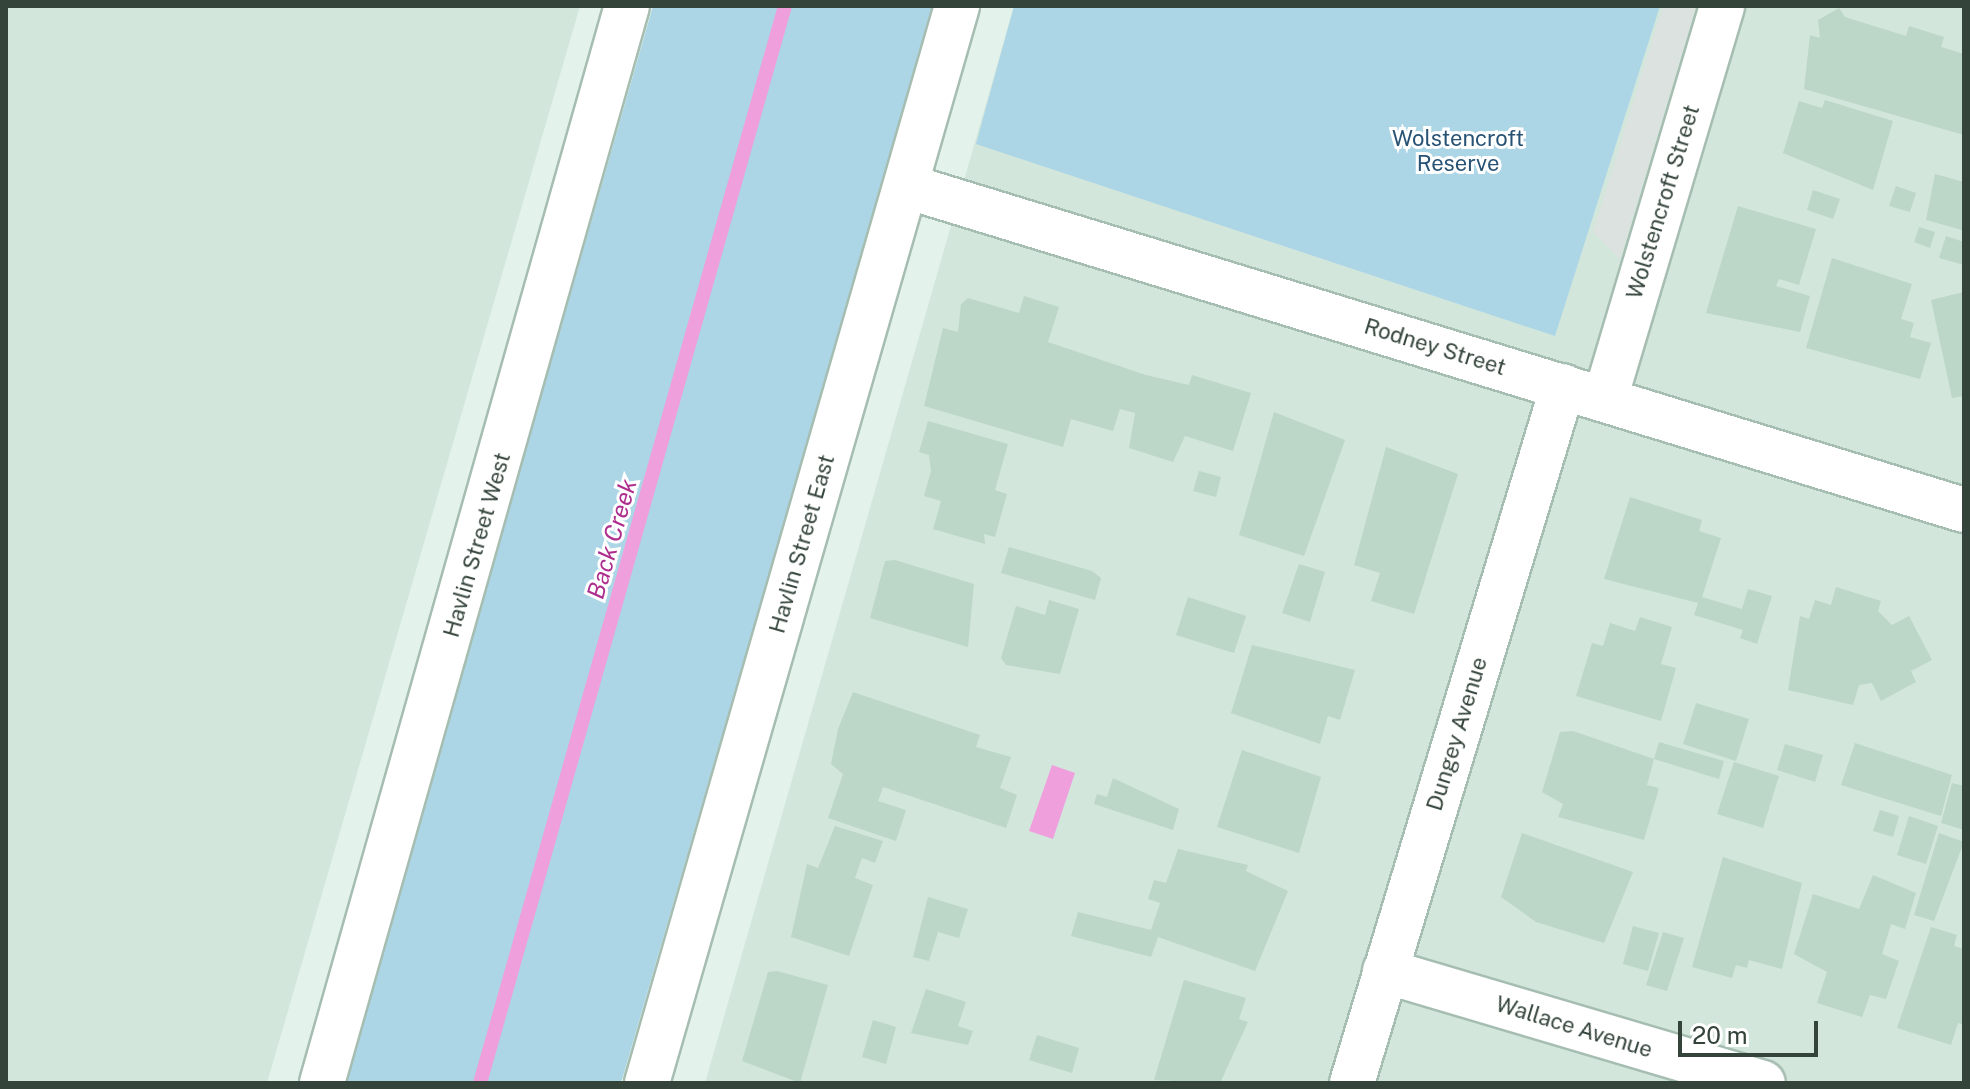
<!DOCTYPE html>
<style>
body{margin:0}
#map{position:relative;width:1970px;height:1089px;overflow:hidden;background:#e3f2eb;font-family:"Public Sans",sans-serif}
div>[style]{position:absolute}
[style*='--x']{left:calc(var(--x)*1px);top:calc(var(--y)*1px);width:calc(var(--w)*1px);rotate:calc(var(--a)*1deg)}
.residential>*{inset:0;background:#d2e6dc}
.green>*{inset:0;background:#acd6e6}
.parking>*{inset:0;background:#dce2df}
.water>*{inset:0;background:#ef9fdc}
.stream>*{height:14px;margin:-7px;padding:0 7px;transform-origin:7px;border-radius:7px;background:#ef9fdc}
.building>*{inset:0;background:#bcd6c7}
.roads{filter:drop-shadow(2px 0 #a6bdb1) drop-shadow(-2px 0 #a6bdb1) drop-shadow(0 2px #a6bdb1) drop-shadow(0 -2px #a6bdb1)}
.minor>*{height:44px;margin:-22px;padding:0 22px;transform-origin:22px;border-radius:22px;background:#fff}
span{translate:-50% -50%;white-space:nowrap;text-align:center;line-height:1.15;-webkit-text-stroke:6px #fff;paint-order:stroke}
.park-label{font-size:22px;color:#285274}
.street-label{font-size:22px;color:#34443b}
.water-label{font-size:24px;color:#ae2e8e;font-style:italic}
.frame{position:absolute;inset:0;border:8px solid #34443b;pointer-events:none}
.scale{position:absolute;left:1678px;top:1021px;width:140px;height:36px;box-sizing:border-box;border:4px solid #34443b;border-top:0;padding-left:10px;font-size:24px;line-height:28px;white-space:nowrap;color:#34443b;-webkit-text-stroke:6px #fff;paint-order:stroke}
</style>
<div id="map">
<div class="residential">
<i style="clip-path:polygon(6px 6px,580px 6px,267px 1083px,6px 1083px)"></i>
<i style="clip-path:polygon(1014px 6px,1964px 6px,1964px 1083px,705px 1083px)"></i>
</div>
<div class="green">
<i style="clip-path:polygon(653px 6px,934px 6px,621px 1083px,344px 1083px)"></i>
<i style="clip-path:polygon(1014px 6px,1660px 6px,1555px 336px,976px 144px)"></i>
</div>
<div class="parking">
<i style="clip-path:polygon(1663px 6px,1696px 6px,1620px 259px,1593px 232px)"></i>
</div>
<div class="water">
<i style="clip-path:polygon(1052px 765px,1075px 773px,1053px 839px,1029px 831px)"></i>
</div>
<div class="stream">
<i style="--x:480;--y:1083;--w:1119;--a:-74.19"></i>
</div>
<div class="building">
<i style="clip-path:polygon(1839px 8px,1845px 17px,1906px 36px,1909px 26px,1944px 37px,1941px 47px,1964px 54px,1964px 135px,1804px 89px,1810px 35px,1820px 38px,1818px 20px)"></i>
<i style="clip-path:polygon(1825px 100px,1893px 121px,1873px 190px,1783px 153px,1799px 101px,1822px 108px)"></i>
<i style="clip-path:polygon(1935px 174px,1964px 182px,1962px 230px,1926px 220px)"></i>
<i style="clip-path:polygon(1896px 186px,1916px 193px,1910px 212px,1889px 206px)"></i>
<i style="clip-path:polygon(1813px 190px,1840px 199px,1833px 219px,1807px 210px)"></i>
<i style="clip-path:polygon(1738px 206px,1816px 229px,1799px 285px,1779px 279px,1776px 286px,1810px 296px,1800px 332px,1706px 313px)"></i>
<i style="clip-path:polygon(1919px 227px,1935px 232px,1930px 248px,1914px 242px)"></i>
<i style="clip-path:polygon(1946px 236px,1964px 242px,1964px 265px,1939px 258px)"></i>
<i style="clip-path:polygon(1832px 258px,1912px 284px,1901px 319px,1914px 323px,1910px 337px,1931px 343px,1920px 379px,1806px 348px)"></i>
<i style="clip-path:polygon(1964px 292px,1964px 396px,1952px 398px,1931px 300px)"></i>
<i style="clip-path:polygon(1024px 296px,1059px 307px,1048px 342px,1146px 375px,1189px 385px,1192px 375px,1251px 393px,1233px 451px,1185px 436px,1173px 462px,1129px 448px,1135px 413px,1120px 409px,1113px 431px,1071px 419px,1063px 447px,924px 406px,943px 328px,958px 332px,961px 304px,968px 298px,1019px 313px)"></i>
<i style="clip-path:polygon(1274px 412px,1345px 440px,1304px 556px,1239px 535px)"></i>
<i style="clip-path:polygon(928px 421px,1008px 444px,995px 490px,1007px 494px,995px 537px,984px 534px,985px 544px,933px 529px,941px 501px,924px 496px,931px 471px,929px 455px,919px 452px)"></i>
<i style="clip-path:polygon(1386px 447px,1458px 474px,1414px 614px,1371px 601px,1380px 573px,1354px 565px)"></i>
<i style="clip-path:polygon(1199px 471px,1221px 477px,1216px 497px,1193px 491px)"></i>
<i style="clip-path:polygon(1630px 497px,1702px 520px,1699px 531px,1721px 538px,1702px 597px,1742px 609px,1748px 589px,1772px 596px,1757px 644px,1740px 638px,1743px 630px,1694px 615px,1698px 603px,1604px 579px)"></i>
<i style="clip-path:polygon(1009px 547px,1092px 571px,1101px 578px,1095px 600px,1001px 573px)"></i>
<i style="clip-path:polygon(895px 560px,974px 584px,968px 647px,870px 618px,885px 561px)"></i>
<i style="clip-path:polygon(1299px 564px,1325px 572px,1310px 622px,1282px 613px)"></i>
<i style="clip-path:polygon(1836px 587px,1881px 601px,1878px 611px,1892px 625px,1909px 616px,1932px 660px,1911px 671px,1916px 682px,1881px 701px,1872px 683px,1859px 685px,1853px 705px,1788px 690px,1800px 616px,1809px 619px,1815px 600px,1831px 605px)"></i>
<i style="clip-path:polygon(1188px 597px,1246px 616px,1234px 653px,1176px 635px)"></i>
<i style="clip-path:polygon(1049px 600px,1079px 609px,1060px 674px,1006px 665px,1001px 658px,1016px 606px,1045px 615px)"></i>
<i style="clip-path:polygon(1640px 617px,1672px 627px,1661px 664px,1676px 668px,1661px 721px,1576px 696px,1592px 643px,1603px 646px,1610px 623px,1635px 631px)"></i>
<i style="clip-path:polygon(1252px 645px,1355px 670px,1340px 720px,1328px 716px,1320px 744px,1231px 713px)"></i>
<i style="clip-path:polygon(853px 692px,980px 735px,976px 747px,1011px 757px,1000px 788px,1017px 795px,1006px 828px,883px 787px,878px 801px,906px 810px,896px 841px,828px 818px,843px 774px,831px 764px,838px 729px)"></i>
<i style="clip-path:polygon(1696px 703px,1749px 719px,1736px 761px,1683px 744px)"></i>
<i style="clip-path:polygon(1573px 731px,1654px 759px,1659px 742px,1724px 761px,1719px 779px,1654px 759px,1647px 785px,1659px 788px,1644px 840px,1558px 817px,1563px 804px,1542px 792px,1560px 732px)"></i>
<i style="clip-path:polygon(1855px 743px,1952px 775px,1941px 816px,1841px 785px)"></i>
<i style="clip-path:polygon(1785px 744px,1823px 755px,1815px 782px,1777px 770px)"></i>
<i style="clip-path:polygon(1242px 750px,1321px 777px,1299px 853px,1217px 827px)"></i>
<i style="clip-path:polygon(1734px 762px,1779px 776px,1763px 828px,1717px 814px)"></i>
<i style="clip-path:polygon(1113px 778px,1179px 809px,1173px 830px,1094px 804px,1097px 794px,1107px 797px)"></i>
<i style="clip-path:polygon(1952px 783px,1964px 786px,1964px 830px,1941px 823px)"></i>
<i style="clip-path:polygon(1880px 810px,1899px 816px,1893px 837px,1873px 831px)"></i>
<i style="clip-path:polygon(1909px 816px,1938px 826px,1926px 864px,1897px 855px)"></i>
<i style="clip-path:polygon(835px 826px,883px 841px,875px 863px,862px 858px,855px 878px,873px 885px,849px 956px,791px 937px,807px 864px,818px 868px)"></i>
<i style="clip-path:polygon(1522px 833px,1633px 872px,1604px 943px,1536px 922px,1501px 897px)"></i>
<i style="clip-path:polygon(1939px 833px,1964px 842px,1934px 921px,1914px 915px)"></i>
<i style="clip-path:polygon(1178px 849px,1248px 865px,1246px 871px,1288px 891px,1255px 971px,1158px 937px,1151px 957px,1071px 936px,1078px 912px,1151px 930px,1160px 903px,1148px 899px,1154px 880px,1166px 883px)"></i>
<i style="clip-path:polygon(1723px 857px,1802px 883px,1782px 969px,1749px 960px,1747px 968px,1736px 965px,1732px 978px,1692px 967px)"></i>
<i style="clip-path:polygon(1873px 875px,1916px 893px,1905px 929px,1891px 924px,1882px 954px,1899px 961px,1886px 999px,1870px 995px,1862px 1017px,1817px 1003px,1827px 972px,1794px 954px,1813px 894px,1859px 909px)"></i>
<i style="clip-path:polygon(928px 897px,968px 909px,959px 938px,938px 932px,929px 961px,913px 957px)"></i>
<i style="clip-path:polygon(1633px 926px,1659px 933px,1648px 971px,1623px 964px)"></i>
<i style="clip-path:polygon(1931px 927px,1957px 935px,1954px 946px,1964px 949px,1964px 1025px,1958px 1023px,1951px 1045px,1897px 1028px)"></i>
<i style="clip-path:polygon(1663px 932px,1684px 938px,1667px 991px,1646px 985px)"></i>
<i style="clip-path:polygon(777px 971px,828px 985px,800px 1083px,742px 1061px,768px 972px)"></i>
<i style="clip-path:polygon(1184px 980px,1246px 998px,1239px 1019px,1248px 1022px,1220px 1083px,1154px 1080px)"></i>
<i style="clip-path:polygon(926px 989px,966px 1002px,958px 1026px,973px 1031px,968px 1045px,911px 1033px)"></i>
<i style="clip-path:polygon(873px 1020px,896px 1027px,886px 1064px,862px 1057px)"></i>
<i style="clip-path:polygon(1037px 1035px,1079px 1048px,1072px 1073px,1029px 1060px)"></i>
</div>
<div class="roads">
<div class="minor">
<i style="--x:906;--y:186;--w:1106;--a:17.03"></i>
<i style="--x:1605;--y:399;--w:410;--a:-73.4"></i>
<i style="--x:1385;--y:971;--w:394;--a:16.5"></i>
<i style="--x:322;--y:1083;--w:1119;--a:-74.19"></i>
<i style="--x:647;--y:1083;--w:1121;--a:-73.94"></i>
<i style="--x:1352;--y:1083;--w:728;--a:-73.16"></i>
</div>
</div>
<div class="park-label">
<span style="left:1458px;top:151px">Wolstencroft<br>Reserve</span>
</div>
<div class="street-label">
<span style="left:1663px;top:202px;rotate:-73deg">Wolstencroft Street</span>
<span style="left:1435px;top:347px;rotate:17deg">Rodney Street</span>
<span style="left:802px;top:544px;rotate:-74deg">Havlin Street East</span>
<span style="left:477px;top:545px;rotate:-74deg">Havlin Street West</span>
<span style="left:1457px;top:734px;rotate:-73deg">Dungey Avenue</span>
<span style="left:1574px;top:1027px;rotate:17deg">Wallace Avenue</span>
</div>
<div class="water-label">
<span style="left:612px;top:539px;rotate:-74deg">Back Creek</span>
</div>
<div class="frame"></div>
<div class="scale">20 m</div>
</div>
